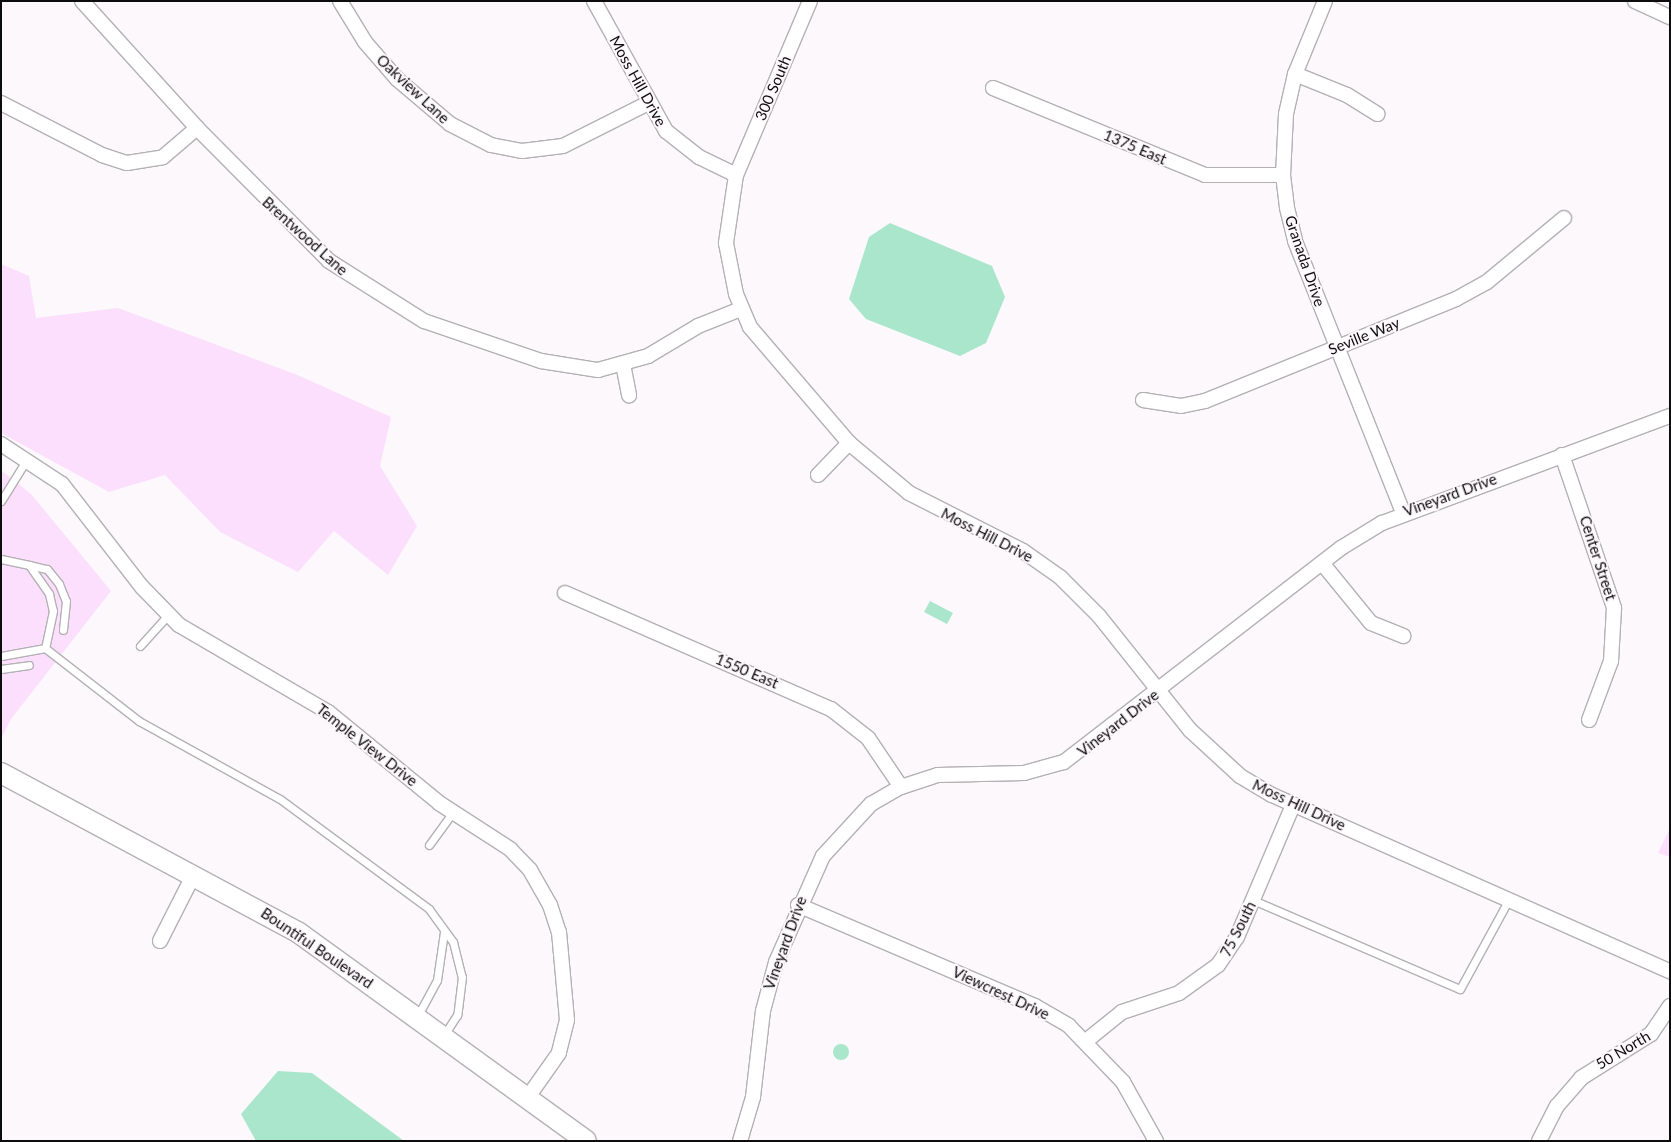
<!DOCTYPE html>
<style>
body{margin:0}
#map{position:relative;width:1671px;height:1142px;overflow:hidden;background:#fcf8fc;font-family:Lato,sans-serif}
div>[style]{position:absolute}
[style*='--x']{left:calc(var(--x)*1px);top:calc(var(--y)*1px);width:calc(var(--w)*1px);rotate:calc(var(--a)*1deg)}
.green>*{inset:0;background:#fcdffc}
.water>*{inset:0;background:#a9e6cb}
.round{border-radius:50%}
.roads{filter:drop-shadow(1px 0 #b4b1b4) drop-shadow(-1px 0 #b4b1b4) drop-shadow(0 1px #b4b1b4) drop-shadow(0 -1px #b4b1b4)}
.service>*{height:7px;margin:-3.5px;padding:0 3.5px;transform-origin:3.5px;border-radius:3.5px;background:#fff}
.minor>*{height:14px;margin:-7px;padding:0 7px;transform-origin:7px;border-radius:7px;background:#fff}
.secondary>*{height:20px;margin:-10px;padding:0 10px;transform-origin:10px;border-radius:10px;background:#fff}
span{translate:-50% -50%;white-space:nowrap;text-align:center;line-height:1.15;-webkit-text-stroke:4px #fcf8fc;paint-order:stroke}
.street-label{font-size:15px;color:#0e0d0e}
.frame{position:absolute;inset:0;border:2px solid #0e0d0e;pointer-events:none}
</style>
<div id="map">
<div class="green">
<i style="clip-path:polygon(1px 264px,29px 276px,36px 318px,118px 308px,295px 374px,391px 417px,380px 466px,417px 526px,388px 575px,334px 531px,298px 572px,220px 532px,165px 475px,109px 492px,1px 433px)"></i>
<i style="clip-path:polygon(1px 470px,31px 494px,111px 591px,11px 719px,1px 739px)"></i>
<i style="clip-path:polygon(1670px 828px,1670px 857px,1658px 853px)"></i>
</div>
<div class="water">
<i style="clip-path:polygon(890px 223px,992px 266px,1005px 297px,986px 343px,960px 356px,866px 319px,849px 299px,869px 237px)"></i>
<i style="clip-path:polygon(930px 601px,953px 613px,947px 624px,924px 612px)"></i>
<i class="round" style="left:833px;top:1044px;width:16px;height:16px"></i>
<i style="clip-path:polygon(278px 1071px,312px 1073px,404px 1141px,256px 1141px,241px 1114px)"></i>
</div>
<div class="roads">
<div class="service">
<i style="--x:1;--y:501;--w:49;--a:-58.2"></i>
<i style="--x:1;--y:559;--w:29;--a:12"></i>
<i style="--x:29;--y:565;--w:35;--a:55"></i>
<i style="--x:49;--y:594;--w:17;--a:77"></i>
<i style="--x:53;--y:611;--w:38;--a:102"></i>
<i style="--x:29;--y:565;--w:18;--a:13"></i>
<i style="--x:47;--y:569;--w:19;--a:51"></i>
<i style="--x:59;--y:584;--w:18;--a:68"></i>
<i style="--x:66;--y:601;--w:29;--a:96"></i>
<i style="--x:140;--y:646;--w:42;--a:-47.9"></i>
<i style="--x:45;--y:648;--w:119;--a:37.8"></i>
<i style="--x:139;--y:721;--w:161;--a:29"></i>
<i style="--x:280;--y:799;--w:185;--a:36.4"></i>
<i style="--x:429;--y:909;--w:41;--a:54"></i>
<i style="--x:453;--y:942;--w:36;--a:76"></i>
<i style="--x:462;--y:977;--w:38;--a:97"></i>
<i style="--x:457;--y:1015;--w:24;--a:123"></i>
<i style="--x:1;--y:656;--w:45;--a:-10.3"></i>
<i style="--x:1;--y:669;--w:28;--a:-8"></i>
<i style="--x:429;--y:845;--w:41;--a:-54"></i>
<i style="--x:1253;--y:900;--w:225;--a:23.3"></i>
<i style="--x:1460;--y:989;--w:102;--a:-61.4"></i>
<i style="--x:417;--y:1017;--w:42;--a:-61.6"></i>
<i style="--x:437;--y:980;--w:49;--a:-81.7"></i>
</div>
<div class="minor">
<i style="--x:82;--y:1;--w:171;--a:47.8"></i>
<i style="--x:197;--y:128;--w:187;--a:45.2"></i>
<i style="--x:329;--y:261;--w:112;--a:32.3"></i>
<i style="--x:424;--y:321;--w:124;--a:18.9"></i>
<i style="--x:541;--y:361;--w:58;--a:9"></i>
<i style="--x:598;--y:370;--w:52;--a:-15.6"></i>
<i style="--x:648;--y:356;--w:58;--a:-31"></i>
<i style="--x:698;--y:326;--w:46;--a:-21.6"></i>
<i style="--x:340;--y:1;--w:48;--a:58.6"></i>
<i style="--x:365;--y:42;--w:49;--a:49.1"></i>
<i style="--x:397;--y:79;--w:70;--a:40.3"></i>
<i style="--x:450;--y:124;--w:46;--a:27.1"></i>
<i style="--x:491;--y:145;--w:32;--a:11"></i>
<i style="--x:522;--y:151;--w:41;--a:-7"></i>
<i style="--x:563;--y:146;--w:95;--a:-26.8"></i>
<i style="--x:594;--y:1;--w:149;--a:61"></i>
<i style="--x:666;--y:131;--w:42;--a:38.2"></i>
<i style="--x:699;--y:157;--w:41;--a:25.9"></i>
<i style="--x:810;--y:1;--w:189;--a:113"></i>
<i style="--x:736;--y:175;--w:69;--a:98.4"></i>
<i style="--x:726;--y:243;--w:52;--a:78.9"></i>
<i style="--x:736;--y:294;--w:36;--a:67"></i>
<i style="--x:750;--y:327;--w:153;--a:49.5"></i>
<i style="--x:849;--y:443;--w:78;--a:39.8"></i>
<i style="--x:909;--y:493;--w:128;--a:27"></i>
<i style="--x:1023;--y:551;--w:45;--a:35.1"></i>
<i style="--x:1060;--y:577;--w:55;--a:45"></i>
<i style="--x:1099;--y:616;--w:146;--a:51.4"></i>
<i style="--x:1190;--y:730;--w:68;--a:42.6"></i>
<i style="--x:1240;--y:776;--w:37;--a:31"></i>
<i style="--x:1272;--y:795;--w:435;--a:23.9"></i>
<i style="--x:1325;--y:1;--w:79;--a:112.3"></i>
<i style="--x:1295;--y:74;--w:41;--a:102.7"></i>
<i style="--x:1286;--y:114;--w:61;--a:92.8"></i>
<i style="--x:1283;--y:175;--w:33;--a:83"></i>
<i style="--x:1287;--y:208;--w:34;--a:76"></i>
<i style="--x:1295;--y:241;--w:292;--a:68.3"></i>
<i style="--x:1635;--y:1;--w:38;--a:25"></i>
<i style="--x:1295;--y:74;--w:56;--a:22"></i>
<i style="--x:1347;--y:95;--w:36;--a:32"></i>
<i style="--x:993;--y:88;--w:229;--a:22.3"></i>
<i style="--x:1205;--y:175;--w:78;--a:0"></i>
<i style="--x:1;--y:103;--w:114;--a:27.2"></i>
<i style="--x:102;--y:155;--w:26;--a:18"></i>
<i style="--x:127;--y:163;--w:36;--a:-9"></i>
<i style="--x:163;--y:157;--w:45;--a:-40.5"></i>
<i style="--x:623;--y:364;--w:32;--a:79"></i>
<i style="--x:1143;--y:400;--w:38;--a:9"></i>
<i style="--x:1181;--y:406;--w:25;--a:-12"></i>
<i style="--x:1205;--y:401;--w:271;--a:-22.1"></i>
<i style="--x:1456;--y:299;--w:35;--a:-29"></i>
<i style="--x:1487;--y:282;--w:100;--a:-39.7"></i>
<i style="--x:1;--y:444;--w:73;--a:33.3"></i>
<i style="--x:62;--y:484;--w:130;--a:52.2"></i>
<i style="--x:142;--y:587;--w:53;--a:45.8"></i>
<i style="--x:179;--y:625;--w:173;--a:30.3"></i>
<i style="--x:328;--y:712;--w:144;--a:39.3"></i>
<i style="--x:439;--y:803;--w:85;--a:32.9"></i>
<i style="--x:510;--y:849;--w:29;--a:46"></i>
<i style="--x:530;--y:870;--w:40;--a:60.3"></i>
<i style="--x:550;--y:905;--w:28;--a:72"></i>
<i style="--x:559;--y:932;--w:88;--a:84.8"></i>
<i style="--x:567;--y:1020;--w:34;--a:104"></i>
<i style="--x:559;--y:1053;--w:54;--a:125.2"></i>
<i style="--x:1562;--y:455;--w:162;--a:71.2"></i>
<i style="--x:1614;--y:608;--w:53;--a:93.2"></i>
<i style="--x:1611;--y:661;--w:63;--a:110.4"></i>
<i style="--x:818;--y:475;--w:45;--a:-45.9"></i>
<i style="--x:1322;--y:563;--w:77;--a:50.8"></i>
<i style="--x:1371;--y:623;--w:35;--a:22"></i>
<i style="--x:565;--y:593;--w:290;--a:23.6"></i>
<i style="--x:831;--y:709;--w:47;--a:38.1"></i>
<i style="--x:868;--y:738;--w:59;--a:56"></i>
<i style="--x:798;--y:905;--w:258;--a:23.1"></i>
<i style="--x:1035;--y:1006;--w:39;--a:30"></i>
<i style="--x:1069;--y:1026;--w:78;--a:46"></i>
<i style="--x:1123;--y:1082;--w:68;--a:60.8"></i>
<i style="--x:160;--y:941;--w:75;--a:-63.1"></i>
<i style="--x:1086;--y:1041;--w:46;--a:-38.9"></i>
<i style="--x:1122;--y:1012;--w:60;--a:-18.4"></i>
<i style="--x:1179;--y:993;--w:48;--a:-35.7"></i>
<i style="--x:1218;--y:965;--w:34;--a:-56"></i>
<i style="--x:1237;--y:937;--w:143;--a:-67"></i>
<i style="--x:740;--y:1141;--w:46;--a:-73.5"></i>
<i style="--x:753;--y:1097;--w:87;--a:-83.4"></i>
<i style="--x:763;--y:1011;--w:51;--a:-75.1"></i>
<i style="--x:776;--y:962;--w:116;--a:-66.1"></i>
<i style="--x:823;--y:856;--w:71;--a:-47.3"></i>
<i style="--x:871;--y:804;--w:34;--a:-30"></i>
<i style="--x:901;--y:787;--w:39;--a:-18"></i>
<i style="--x:938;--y:775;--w:86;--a:-1.3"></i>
<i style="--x:1024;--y:773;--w:41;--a:-15.4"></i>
<i style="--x:1064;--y:762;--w:350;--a:-37.7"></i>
<i style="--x:1341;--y:548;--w:48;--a:-31.4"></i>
<i style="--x:1382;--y:523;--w:307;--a:-20.4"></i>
<i style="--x:1539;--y:1141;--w:39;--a:-63"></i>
<i style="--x:1557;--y:1106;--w:37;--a:-49"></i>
<i style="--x:1581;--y:1078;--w:83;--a:-32.2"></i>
<i style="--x:1651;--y:1034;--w:34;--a:-56"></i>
</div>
<div class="secondary">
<i style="--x:1;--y:773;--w:338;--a:28.2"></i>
<i style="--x:299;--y:933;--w:354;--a:35.9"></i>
</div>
</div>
<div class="street-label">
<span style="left:638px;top:81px;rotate:61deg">Moss Hill Drive</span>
<span style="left:773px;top:88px;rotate:-67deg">300 South</span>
<span style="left:413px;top:89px;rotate:43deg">Oakview Lane</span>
<span style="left:1135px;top:147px;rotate:23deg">1375 East</span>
<span style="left:305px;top:236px;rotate:42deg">Brentwood Lane</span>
<span style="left:1305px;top:261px;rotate:71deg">Granada Drive</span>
<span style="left:1364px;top:336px;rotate:-22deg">Seville Way</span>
<span style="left:1450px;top:495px;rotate:-20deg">Vineyard Drive</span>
<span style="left:987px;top:535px;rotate:27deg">Moss Hill Drive</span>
<span style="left:1598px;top:558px;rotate:72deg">Center Street</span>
<span style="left:747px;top:671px;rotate:23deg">1550 East</span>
<span style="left:1118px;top:723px;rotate:-38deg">Vineyard Drive</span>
<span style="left:367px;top:745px;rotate:38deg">Temple View Drive</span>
<span style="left:1299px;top:805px;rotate:25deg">Moss Hill Drive</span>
<span style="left:1238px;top:929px;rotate:-63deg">75 South</span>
<span style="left:785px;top:943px;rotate:-70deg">Vineyard Drive</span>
<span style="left:317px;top:948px;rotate:34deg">Bountiful Boulevard</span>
<span style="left:1001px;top:993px;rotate:25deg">Viewcrest Drive</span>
<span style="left:1623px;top:1050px;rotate:-31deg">50 North</span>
</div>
<div class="frame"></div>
</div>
